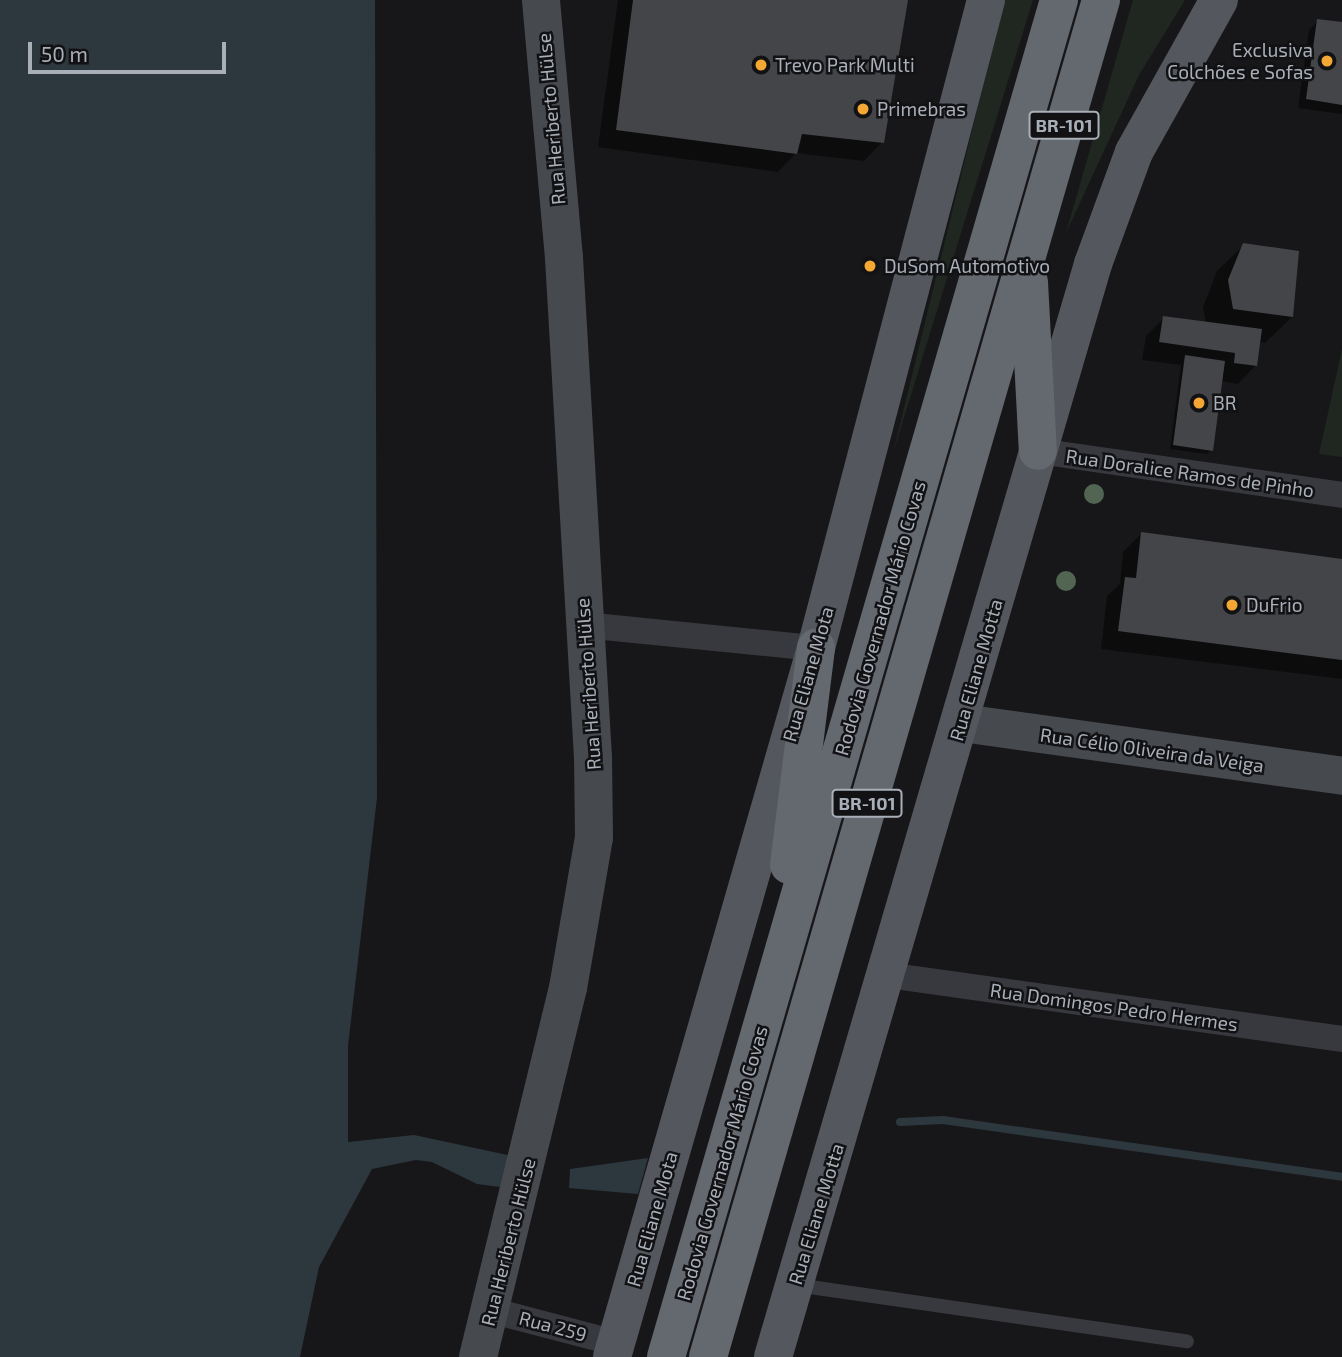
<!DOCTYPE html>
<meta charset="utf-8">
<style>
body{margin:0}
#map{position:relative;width:1342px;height:1357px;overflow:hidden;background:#171719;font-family:"Exo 2",sans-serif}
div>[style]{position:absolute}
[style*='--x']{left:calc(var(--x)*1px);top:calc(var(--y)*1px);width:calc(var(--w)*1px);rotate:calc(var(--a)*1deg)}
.green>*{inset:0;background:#1f2720}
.water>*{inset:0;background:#2d373e}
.shadow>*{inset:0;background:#0007}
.stream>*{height:8px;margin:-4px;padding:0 4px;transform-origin:4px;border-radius:4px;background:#2d373e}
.building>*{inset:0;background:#434549}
.lane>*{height:14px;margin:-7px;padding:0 7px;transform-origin:7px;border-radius:7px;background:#38393e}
.street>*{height:26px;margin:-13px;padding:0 13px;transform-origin:13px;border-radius:13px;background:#38393e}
.secondary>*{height:38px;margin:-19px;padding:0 19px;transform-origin:19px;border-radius:19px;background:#46494e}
.primary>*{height:38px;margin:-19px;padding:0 19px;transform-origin:19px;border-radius:19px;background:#54575d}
.highway>*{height:38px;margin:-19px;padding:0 19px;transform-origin:19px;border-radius:19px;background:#64686f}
.trees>*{width:20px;height:20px;margin:-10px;border-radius:50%;background:#516552}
.dots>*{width:19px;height:19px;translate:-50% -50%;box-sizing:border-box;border:4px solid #121214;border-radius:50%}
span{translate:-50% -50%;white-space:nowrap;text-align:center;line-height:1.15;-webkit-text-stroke:5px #121214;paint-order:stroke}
.shield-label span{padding:2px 5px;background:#121214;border:2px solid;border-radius:5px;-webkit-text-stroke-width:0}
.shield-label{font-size:18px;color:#a9afb9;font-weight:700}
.poi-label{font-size:19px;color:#a9afb9}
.right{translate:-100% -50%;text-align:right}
.left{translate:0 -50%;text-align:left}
.street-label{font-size:19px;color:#a9afb9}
.scale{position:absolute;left:28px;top:42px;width:198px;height:32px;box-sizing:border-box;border:4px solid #a9afb9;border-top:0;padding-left:9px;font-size:21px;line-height:24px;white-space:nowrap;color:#a9afb9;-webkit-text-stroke:5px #121214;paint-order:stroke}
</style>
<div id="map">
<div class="green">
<i style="clip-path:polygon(1004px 0,1033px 0,893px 453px)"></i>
<i style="clip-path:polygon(1133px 0,1185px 0,1139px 75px,1066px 233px)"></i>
<i style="clip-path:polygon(1342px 349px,1342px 457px,1319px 454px)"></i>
</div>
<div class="water">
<i style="clip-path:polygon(0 0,375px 0,377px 798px,348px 1046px,348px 1142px,414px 1135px,512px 1156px,508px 1188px,477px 1184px,432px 1162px,416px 1160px,372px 1169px,319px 1267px,300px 1357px,0 1357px)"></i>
<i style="clip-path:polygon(648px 1158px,638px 1194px,569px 1188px,570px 1169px)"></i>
</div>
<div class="shadow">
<i style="clip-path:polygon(618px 0,906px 0,882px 142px,864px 161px,796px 153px,778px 172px,598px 147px)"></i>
<i style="clip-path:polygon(1318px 21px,1342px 24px,1342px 114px,1298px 108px,1309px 30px)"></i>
<i style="clip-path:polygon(1244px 245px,1292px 317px,1265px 343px,1259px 342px,1256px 365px,1238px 384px,1221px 381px,1211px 450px,1207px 454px,1170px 449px,1181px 365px,1142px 360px,1146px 336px,1164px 318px,1206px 323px,1203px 307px,1217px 271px)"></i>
<i style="clip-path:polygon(1141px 534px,1342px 561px,1342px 679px,1101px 649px,1107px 596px,1120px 584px,1123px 552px)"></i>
</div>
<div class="stream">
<i style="--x:900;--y:1122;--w:43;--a:-2.7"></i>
<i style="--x:943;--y:1120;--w:403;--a:8.1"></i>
</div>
<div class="building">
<i style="clip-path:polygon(633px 0,908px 0,884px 143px,802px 134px,797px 154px,616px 130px)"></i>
<i style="clip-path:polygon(1317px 19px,1342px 22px,1342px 105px,1306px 99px)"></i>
<i style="clip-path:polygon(1243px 243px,1299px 251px,1293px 317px,1233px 309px,1228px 280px)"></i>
<i style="clip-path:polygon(1163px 316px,1262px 329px,1257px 366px,1234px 363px,1235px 353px,1159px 342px)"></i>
<i style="clip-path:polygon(1185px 355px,1225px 361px,1213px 451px,1173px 445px)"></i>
<i style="clip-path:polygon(1141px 532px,1342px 559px,1342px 660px,1118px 631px,1125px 577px,1136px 578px)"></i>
</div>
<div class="lane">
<i style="--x:796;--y:1285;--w:395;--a:8.2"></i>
</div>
<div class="street">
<i style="--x:1038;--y:451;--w:307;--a:8.2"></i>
<i style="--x:584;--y:625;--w:233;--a:5.7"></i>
<i style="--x:887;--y:975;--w:459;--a:8"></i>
<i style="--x:490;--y:1310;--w:130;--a:14.7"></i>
</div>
<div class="secondary">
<i style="--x:962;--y:723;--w:384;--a:7.9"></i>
<i style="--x:478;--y:1357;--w:380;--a:-76.3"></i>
<i style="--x:568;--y:988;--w:153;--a:-80.2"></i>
<i style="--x:594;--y:837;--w:79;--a:-90.7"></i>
<i style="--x:593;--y:758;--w:501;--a:-93.32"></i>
<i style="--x:564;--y:258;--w:259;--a:-95.1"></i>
</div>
<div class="primary">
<i style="--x:612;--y:1357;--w:738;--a:-73.95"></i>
<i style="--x:816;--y:648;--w:670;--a:-75.3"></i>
<i style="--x:773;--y:1357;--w:1139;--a:-73.68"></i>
<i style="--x:1093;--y:264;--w:119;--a:-69.9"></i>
<i style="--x:1134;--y:152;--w:174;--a:-60.8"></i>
</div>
<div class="highway">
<i style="--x:1029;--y:282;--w:169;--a:87"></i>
<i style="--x:789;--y:865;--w:219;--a:-82.9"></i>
<i style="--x:666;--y:1357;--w:1413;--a:-73.85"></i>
<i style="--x:708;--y:1357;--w:1413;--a:-73.85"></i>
</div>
<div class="trees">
<i style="left:1094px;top:494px"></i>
<i style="left:1066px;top:581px"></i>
</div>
<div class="dots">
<i style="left:1327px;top:61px;background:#f5a734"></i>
<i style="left:761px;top:65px;background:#f5a734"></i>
<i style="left:863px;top:109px;background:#f5a734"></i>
<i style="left:870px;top:266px;background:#f5a734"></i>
<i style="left:1199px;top:403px;background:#f5a734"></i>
<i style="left:1232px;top:605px;background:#f5a734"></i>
</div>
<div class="shield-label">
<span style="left:1064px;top:125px">BR-101</span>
<span style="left:867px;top:803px">BR-101</span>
</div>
<div class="poi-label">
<span class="right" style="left:1313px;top:61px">Exclusiva<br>Colchões e Sofas</span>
<span class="left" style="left:775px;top:65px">Trevo Park Multi</span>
<span class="left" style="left:877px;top:109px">Primebras</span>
<span class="left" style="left:884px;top:266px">DuSom Automotivo</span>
<span class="left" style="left:1213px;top:403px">BR</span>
<span class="left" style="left:1246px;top:605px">DuFrio</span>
</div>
<div class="street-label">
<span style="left:551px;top:119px;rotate:-95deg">Rua Heriberto Hülse</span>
<span style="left:1190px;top:473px;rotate:8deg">Rua Doralice Ramos de Pinho</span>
<span style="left:880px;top:618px;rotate:-74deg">Rodovia Governador Mário Covas</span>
<span style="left:976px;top:670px;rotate:-74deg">Rua Eliane Motta</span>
<span style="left:808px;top:674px;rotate:-74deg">Rua Eliane Mota</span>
<span style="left:588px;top:684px;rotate:-94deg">Rua Heriberto Hülse</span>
<span style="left:1152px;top:750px;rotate:8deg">Rua Célio Oliveira da Veiga</span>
<span style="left:1114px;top:1007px;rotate:8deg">Rua Domingos Pedro Hermes</span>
<span style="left:722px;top:1163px;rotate:-74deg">Rodovia Governador Mário Covas</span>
<span style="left:816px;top:1214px;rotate:-73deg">Rua Eliane Motta</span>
<span style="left:652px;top:1219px;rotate:-74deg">Rua Eliane Mota</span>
<span style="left:508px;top:1242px;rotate:-76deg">Rua Heriberto Hülse</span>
<span style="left:553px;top:1326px;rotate:15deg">Rua 259</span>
</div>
<div class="scale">50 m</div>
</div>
